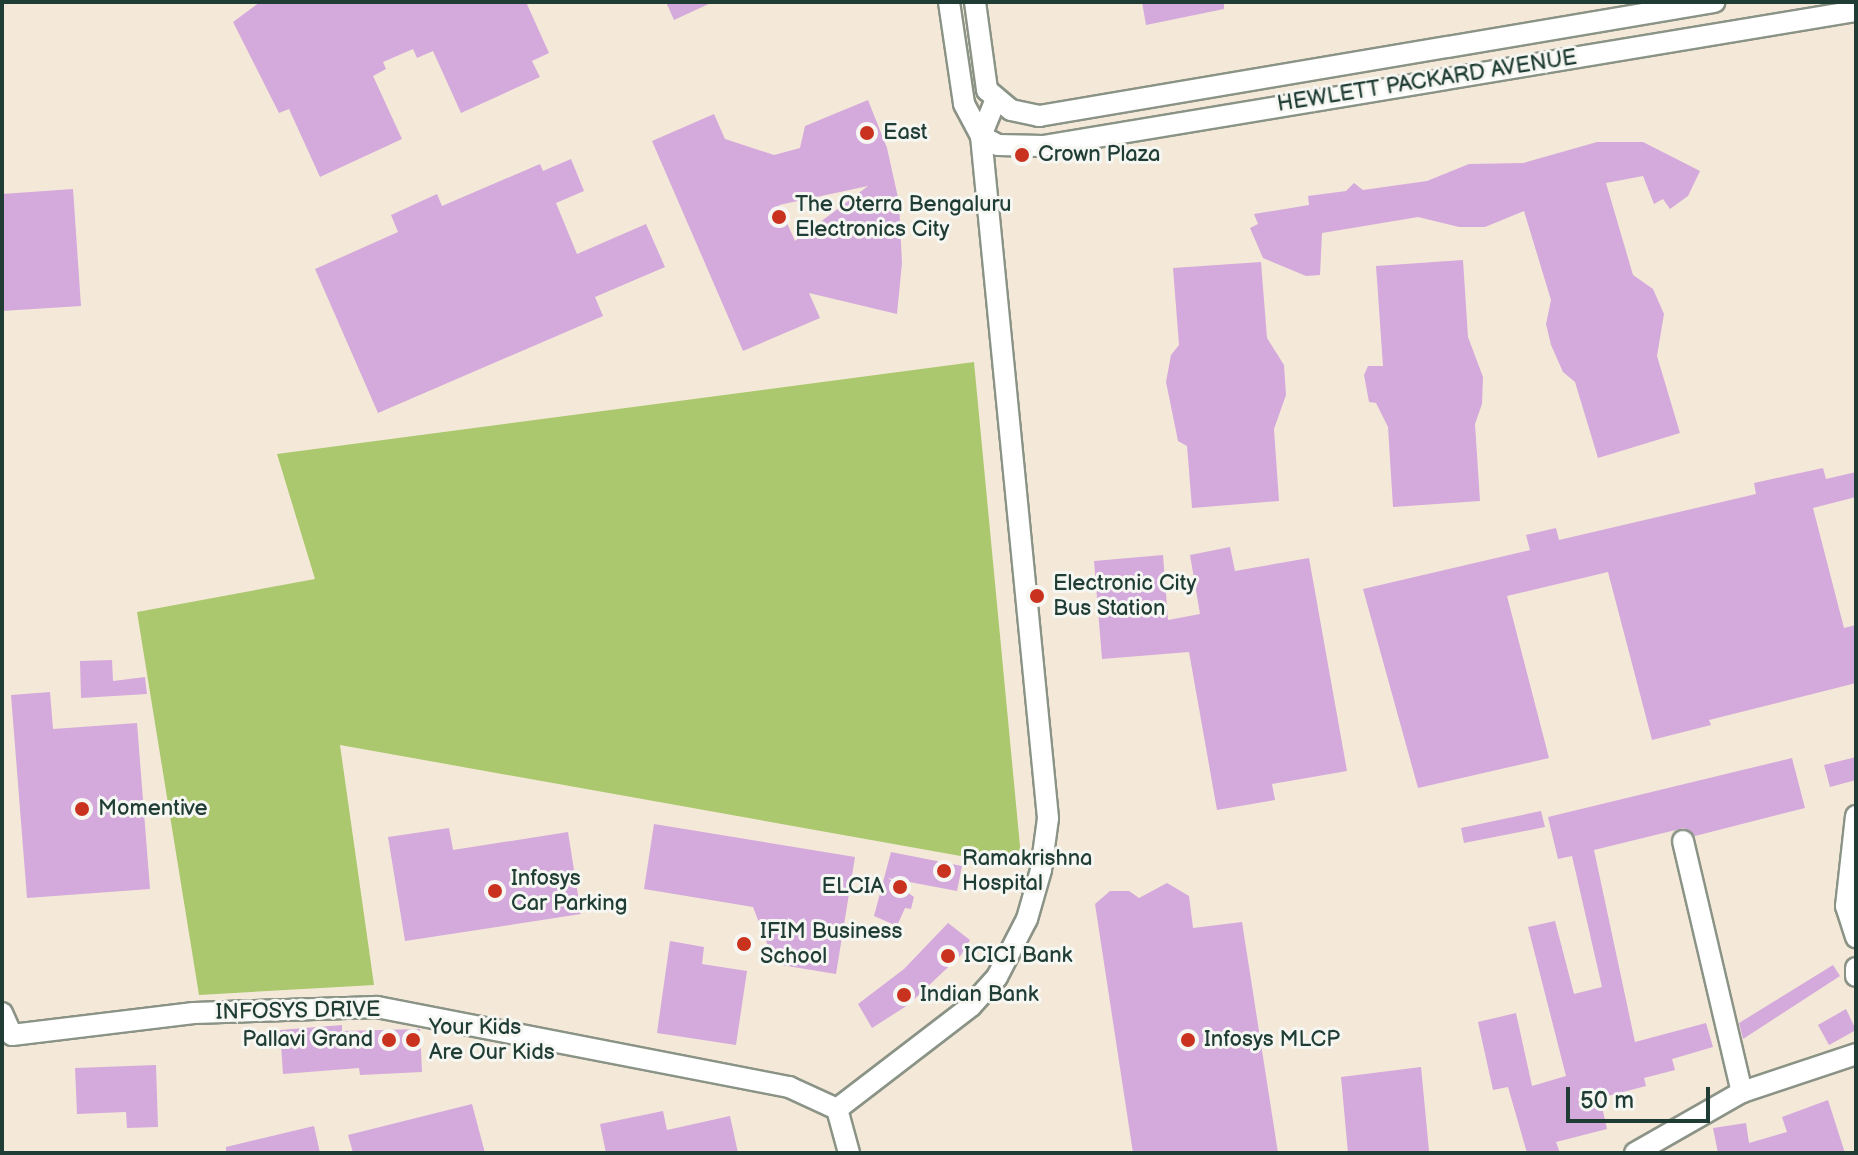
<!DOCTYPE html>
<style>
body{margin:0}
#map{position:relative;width:1858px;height:1155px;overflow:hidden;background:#f4e9d8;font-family:"Balsamiq Sans",sans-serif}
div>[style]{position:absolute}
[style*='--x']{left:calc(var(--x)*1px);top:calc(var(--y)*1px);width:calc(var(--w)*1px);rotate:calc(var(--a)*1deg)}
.green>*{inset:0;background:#acc86f}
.building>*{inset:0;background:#d4a9dc}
.roads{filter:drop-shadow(2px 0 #8a9386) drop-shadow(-2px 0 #8a9386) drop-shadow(0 2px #8a9386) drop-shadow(0 -2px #8a9386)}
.minor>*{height:20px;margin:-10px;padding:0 10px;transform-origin:10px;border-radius:10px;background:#fff}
.dots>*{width:22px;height:22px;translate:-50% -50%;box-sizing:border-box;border:4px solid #f6f6f2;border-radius:50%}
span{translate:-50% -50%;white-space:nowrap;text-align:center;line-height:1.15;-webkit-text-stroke:6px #f6f6f2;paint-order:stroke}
.street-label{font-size:22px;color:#1f3d34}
.poi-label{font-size:22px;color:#1f3d34}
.left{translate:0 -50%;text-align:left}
.right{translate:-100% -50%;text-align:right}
.frame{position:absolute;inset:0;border:4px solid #1f3d34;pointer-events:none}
.scale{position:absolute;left:1566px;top:1087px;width:144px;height:36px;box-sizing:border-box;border:4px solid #1f3d34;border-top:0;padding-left:10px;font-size:24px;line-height:28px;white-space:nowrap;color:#1f3d34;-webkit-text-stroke:6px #f6f6f2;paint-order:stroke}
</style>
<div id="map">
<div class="green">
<i style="clip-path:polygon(974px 362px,1022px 867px,340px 745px,374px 985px,199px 995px,137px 612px,315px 579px,277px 454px)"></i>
</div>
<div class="building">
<i style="clip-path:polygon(260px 2px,526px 2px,549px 53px,532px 61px,540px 77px,461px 113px,433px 51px,417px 58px,413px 49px,383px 62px,386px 69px,373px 76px,402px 139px,320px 177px,289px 109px,279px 113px,233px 22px)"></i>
<i style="clip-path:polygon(666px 2px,713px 2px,674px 20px)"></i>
<i style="clip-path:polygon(1142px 2px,1224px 2px,1224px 9px,1146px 25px)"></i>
<i style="clip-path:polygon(evenodd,868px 100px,887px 148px,899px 202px,902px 263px,897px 314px,809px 293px,820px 318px,743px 351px,652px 141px,714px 114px,725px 139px,774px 155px,800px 148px,805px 126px,868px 100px,868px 186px,795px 241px,779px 205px,868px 186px)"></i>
<i style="clip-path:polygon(1597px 142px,1643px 142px,1700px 171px,1688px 196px,1670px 209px,1663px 199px,1654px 204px,1643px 176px,1606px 183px,1633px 275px,1653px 289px,1664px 314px,1657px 356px,1680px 433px,1598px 458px,1575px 382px,1563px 372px,1551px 345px,1546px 324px,1551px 300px,1524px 211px,1485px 227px,1459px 227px,1418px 217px,1322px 233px,1320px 275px,1306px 276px,1263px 258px,1250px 228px,1258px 224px,1254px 214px,1309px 205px,1308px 196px,1346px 191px,1354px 183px,1363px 190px,1427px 181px,1469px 164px,1523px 163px)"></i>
<i style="clip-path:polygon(571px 159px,584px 191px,556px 203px,577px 254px,646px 224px,665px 267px,595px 297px,603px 316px,378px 413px,315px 269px,398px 232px,391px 215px,437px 194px,442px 206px,540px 164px,543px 171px)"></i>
<i style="clip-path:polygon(73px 189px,81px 306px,2px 311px,2px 194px)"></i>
<i style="clip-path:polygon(1463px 260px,1468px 337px,1483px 377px,1482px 404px,1475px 424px,1480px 501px,1393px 507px,1388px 427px,1376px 403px,1369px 402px,1364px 375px,1368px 366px,1383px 366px,1376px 266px)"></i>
<i style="clip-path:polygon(1261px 262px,1267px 338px,1284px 365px,1286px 395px,1274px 429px,1279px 501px,1192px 508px,1187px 446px,1178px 441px,1166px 382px,1171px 355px,1179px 345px,1173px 268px)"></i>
<i style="clip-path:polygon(1823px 468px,1826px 479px,1856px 472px,1856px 497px,1813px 508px,1844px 628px,1856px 625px,1856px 683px,1709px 720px,1711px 725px,1652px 740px,1608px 572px,1507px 596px,1549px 758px,1418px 788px,1363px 589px,1530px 550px,1526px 535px,1556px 528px,1559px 540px,1756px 494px,1754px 483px)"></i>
<i style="clip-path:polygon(1230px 547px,1235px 571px,1309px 558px,1347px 771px,1272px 784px,1275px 800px,1217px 810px,1189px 652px,1102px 659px,1094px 561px,1163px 555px,1168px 620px,1200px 614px,1190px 555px)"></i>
<i style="clip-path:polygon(112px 660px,113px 681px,145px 677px,147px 694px,81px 698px,80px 661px)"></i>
<i style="clip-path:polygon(50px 692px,53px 729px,137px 723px,150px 889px,27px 898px,11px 695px)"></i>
<i style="clip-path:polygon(1856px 757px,1856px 780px,1830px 787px,1824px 765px)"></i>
<i style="clip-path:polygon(1792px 758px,1805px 808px,1695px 836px,1684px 828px,1594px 850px,1635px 1042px,1706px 1023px,1713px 1047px,1672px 1059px,1675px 1070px,1644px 1078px,1646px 1086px,1600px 1098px,1607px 1129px,1556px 1142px,1560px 1153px,1527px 1153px,1508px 1087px,1493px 1090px,1478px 1022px,1516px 1013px,1532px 1086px,1566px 1076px,1528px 927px,1555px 921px,1574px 994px,1602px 987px,1572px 856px,1558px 859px,1548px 817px)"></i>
<i style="clip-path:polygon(1541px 811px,1545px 827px,1464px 843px,1461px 828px)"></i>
<i style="clip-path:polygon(654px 824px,855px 857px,836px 974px,775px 964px,753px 907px,644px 889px)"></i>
<i style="clip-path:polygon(449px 828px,453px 850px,568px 832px,581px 914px,405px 941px,388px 837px)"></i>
<i style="clip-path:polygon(891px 852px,962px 866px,957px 891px,888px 878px,914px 897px,911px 909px,905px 908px,897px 926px,874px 916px)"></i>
<i style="clip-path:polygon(1167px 883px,1189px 896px,1193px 928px,1242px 922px,1278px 1153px,1133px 1153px,1095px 904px,1110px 891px,1129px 891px,1139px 898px)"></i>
<i style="clip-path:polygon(948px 923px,970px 940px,961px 955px,908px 1005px,872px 1028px,858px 1004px,904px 969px)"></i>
<i style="clip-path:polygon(670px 941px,704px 947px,702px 964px,747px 971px,736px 1045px,657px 1033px)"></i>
<i style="clip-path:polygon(1833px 965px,1840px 976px,1743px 1039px,1739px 1023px)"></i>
<i style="clip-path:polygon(1846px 1009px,1856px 1030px,1829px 1045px,1818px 1025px)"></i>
<i style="clip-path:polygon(342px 1025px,342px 1031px,420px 1029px,422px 1072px,360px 1075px,359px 1068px,283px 1074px,280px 1030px)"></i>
<i style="clip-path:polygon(156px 1065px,158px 1127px,127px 1128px,126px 1112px,77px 1114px,75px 1068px)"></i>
<i style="clip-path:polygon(1421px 1067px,1429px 1151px,1348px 1153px,1341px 1077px)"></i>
<i style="clip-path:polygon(1828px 1100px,1845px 1153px,1718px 1153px,1713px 1128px,1746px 1123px,1749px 1143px,1787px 1132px,1782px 1117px)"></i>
<i style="clip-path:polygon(472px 1104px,485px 1153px,353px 1153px,348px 1135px)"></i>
<i style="clip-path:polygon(663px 1111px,667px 1130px,730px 1116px,738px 1153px,606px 1153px,600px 1124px)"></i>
<i style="clip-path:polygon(314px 1126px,320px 1153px,226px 1153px,226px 1147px)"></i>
</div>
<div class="roads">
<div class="minor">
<i style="--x:949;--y:2;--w:103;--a:81.6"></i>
<i style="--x:964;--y:104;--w:36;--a:62"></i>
<i style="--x:981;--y:136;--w:19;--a:28"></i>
<i style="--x:998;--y:145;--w:45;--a:1.3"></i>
<i style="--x:1043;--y:146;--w:824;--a:-9.43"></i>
<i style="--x:975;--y:2;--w:89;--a:82.2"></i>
<i style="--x:987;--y:90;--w:31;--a:40"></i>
<i style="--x:1011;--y:110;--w:29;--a:12"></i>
<i style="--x:1039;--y:116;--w:685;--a:-9.59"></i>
<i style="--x:1856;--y:816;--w:91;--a:96.3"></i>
<i style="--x:1846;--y:906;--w:33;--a:72"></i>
<i style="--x:1683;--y:841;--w:258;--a:76.8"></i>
<i style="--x:1856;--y:968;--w:8;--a:90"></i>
<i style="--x:2;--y:1013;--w:24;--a:66"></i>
<i style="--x:12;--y:1035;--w:183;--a:-6.9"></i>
<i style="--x:194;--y:1013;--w:183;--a:-1.9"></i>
<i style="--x:377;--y:1007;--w:420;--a:11"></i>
<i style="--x:789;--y:1087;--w:53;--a:24.6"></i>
<i style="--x:837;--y:1109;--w:169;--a:-37.5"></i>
<i style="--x:971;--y:1006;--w:39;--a:-48"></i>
<i style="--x:997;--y:977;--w:65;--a:-62.7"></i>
<i style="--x:1027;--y:919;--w:51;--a:-74.1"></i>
<i style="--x:1041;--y:870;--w:52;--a:-82.3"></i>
<i style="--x:1048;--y:818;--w:685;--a:-95.61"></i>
<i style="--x:981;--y:136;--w:40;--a:-68"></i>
<i style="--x:837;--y:1109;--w:46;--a:74.7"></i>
<i style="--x:1635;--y:1153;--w:123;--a:-29.7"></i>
<i style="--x:1742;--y:1092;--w:120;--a:-18.4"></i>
</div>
</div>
<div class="dots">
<i style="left:867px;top:133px;background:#c8321e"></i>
<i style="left:1022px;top:155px;background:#c8321e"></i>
<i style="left:779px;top:217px;background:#c8321e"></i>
<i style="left:1037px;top:596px;background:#c8321e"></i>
<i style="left:82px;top:809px;background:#c8321e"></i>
<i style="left:944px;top:871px;background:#c8321e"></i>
<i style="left:900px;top:887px;background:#c8321e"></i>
<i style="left:495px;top:891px;background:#c8321e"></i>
<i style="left:744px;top:944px;background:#c8321e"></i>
<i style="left:948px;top:956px;background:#c8321e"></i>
<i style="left:904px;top:995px;background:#c8321e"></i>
<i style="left:389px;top:1040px;background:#c8321e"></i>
<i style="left:413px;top:1040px;background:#c8321e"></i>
<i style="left:1188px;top:1040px;background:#c8321e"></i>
</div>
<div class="street-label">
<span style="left:1427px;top:81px;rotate:-9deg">HEWLETT PACKARD AVENUE</span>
<span style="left:298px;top:1011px;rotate:-1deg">INFOSYS DRIVE</span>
</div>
<div class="poi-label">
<span class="left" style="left:883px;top:133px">East</span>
<span class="left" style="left:1038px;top:155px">Crown Plaza</span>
<span class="left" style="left:795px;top:217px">The Oterra Bengaluru<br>Electronics City</span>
<span class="left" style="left:1053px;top:596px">Electronic City<br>Bus Station</span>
<span class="left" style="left:98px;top:809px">Momentive</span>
<span class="left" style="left:962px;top:871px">Ramakrishna<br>Hospital</span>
<span class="left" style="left:511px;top:891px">Infosys<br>Car Parking</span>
<span class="right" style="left:884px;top:887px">ELCIA</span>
<span class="left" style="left:760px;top:944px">IFIM Business<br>School</span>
<span class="left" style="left:964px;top:956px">ICICI Bank</span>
<span class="left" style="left:920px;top:995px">Indian Bank</span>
<span class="left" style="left:429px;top:1040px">Your Kids<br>Are Our Kids</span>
<span class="right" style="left:373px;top:1040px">Pallavi Grand</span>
<span class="left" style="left:1204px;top:1040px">Infosys MLCP</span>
</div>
<div class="frame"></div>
<div class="scale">50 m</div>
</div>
